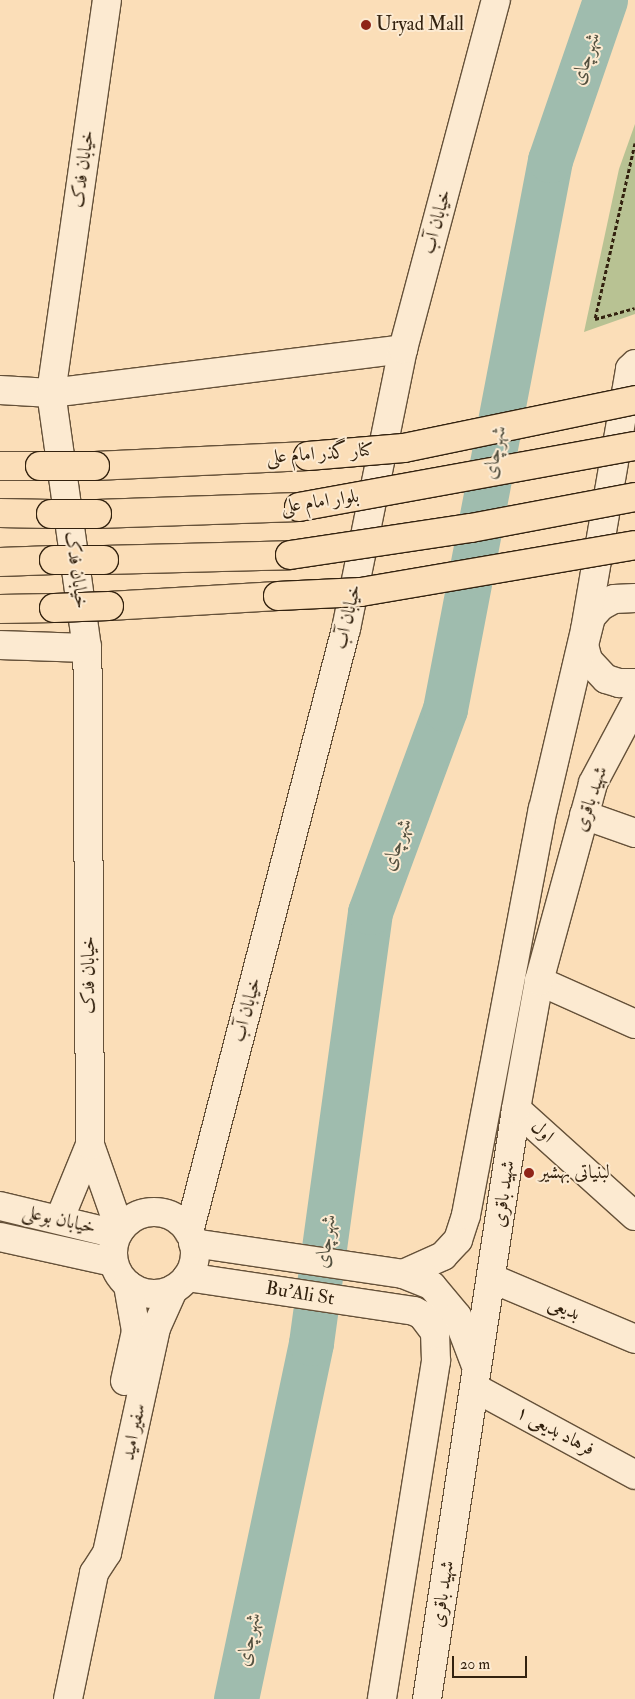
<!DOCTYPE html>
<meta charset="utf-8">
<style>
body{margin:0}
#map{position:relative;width:635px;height:1699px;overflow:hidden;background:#fbdeb8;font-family:"IM FELL Double Pica",Amiri,serif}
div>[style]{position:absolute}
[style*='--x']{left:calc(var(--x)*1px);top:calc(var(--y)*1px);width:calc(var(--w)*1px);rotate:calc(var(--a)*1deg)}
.green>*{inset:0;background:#b8c293}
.river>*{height:45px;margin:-22.5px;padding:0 22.5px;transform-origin:22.5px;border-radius:22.5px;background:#9fbcae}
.path>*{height:3px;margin-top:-1.5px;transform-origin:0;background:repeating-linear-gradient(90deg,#33220f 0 4px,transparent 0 6.5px)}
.roads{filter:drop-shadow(1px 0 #655139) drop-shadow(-1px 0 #655139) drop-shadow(0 1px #655139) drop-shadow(0 -1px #655139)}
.minor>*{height:28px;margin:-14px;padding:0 14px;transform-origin:14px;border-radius:14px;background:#fcead1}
.minor>.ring{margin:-14px;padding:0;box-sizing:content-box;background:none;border:28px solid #fcead1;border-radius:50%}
.major>*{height:28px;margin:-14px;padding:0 14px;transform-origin:14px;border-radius:14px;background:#fbdeb8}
.highway>*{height:28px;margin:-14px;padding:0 14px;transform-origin:14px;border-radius:14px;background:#fbdeb8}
.bridges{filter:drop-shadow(1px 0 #33220f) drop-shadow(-1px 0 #33220f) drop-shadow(0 1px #33220f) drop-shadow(0 -1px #33220f)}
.major-bridge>*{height:28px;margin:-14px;padding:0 14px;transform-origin:14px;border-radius:14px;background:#fbdeb8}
.highway-bridge>*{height:28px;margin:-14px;padding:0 14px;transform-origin:14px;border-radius:14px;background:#fbdeb8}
.dots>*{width:14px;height:14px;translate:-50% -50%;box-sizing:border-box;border:2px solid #fcead1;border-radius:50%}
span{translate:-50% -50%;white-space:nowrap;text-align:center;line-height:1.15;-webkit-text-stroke:4px #fcead1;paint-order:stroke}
.poi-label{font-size:19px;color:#33220f}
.left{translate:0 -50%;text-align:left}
.street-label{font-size:19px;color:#33220f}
.water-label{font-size:20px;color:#53503f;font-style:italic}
.scale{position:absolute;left:452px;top:1656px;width:75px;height:22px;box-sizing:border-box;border:2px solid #33220f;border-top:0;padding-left:6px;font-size:15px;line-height:18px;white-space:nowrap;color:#33220f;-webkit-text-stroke:4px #fcead1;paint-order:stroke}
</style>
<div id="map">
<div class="green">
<i style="clip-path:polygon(635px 124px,635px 314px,584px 332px,619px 169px)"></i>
</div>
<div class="river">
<i style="--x:236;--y:1699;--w:364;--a:-78.1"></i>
<i style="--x:311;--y:1343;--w:435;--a:-82.2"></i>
<i style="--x:370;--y:912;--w:216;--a:-69.7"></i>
<i style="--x:445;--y:709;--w:559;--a:-79.17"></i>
<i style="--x:550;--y:160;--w:169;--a:-71"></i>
</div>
<div class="path">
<i style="--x:635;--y:143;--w:180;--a:102.8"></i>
<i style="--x:595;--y:319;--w:41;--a:-15.4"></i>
</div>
<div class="roads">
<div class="minor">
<i style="--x:0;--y:390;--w:51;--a:3.4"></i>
<i style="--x:51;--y:393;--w:355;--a:-7.1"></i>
<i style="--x:635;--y:598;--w:21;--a:177"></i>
<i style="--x:614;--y:599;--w:15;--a:152"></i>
<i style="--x:601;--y:606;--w:15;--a:132"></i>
<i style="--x:591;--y:617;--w:29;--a:104"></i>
<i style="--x:584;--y:645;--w:16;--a:75"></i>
<i style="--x:588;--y:660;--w:26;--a:47"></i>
<i style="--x:606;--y:679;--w:14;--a:17"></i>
<i style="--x:619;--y:683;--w:16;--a:0"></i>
<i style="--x:0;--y:645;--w:87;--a:2"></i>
<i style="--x:584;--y:815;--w:54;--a:19.4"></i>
<i style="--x:539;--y:981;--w:105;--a:24.1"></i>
<i style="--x:516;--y:1109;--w:160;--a:42"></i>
<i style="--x:90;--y:1145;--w:90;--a:70.6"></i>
<i style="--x:0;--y:1206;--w:120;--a:13.5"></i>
<i class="ring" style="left:113px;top:1212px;width:54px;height:54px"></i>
<i style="--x:60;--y:1218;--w:79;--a:-67.7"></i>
<i style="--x:90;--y:1145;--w:497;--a:-90.3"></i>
<i style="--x:87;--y:648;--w:258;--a:-98"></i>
<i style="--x:51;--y:393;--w:397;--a:-81.9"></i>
<i style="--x:189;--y:1232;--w:623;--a:-75.41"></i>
<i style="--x:346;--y:629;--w:286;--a:-78.5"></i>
<i style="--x:403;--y:349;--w:361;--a:-75.1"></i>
<i style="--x:0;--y:1237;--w:116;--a:12.5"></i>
<i style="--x:193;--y:1243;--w:212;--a:8.4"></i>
<i style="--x:403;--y:1274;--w:31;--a:22"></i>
<i style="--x:432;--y:1286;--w:39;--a:50"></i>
<i style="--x:457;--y:1316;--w:53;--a:69.2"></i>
<i style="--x:403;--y:1274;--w:44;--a:-24.2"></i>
<i style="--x:443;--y:1256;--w:22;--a:-47"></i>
<i style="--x:458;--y:1240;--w:26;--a:-72"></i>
<i style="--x:466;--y:1215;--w:413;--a:-79.3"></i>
<i style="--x:543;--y:809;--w:184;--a:-76.8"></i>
<i style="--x:585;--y:630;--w:265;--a:-80.2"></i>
<i style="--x:630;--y:369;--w:7;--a:-45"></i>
<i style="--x:187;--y:1277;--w:230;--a:8.5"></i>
<i style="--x:414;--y:1311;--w:9;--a:27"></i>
<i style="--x:422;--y:1315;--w:21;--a:53"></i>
<i style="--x:435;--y:1332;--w:29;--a:88"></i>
<i style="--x:436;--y:1361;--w:342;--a:99.1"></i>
<i style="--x:493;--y:1279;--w:154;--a:22.9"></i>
<i style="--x:125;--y:1381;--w:51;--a:-77.6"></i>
<i style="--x:136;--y:1331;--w:47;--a:-99.9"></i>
<i style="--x:475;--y:1388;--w:182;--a:28.5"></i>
<i style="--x:68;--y:1699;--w:129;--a:-78.3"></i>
<i style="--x:94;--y:1573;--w:24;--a:-57"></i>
<i style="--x:107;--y:1553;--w:230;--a:-77.7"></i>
<i style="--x:156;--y:1328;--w:42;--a:-65.9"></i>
<i style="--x:427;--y:1699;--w:597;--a:-81.42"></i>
<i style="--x:516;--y:1109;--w:130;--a:-79.8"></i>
<i style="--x:539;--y:981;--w:205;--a:-74.7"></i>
<i style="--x:593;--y:783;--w:89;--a:-62"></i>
</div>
<div class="major">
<i style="--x:0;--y:466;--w:40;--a:0"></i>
<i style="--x:95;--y:466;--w:213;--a:-2.7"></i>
<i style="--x:109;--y:606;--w:169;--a:-3.4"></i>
<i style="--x:0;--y:609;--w:54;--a:-1.1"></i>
</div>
<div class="highway">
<i style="--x:0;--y:513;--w:51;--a:1.1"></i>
<i style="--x:97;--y:514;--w:202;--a:-2"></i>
<i style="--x:104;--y:560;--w:186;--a:-1.5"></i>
<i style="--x:0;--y:562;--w:54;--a:-2.1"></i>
</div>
</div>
<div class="bridges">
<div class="major-bridge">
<i style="--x:308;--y:456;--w:96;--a:-4.8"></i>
<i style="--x:404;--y:448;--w:236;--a:-11.7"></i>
<i style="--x:40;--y:466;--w:55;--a:0"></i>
<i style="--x:278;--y:596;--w:83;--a:-2.8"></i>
<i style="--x:361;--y:592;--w:278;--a:-9.7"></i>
<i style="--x:54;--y:608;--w:55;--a:-2.1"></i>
</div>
<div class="highway-bridge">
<i style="--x:299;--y:507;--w:341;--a:-10.3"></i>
<i style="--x:51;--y:514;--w:46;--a:0"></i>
<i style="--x:290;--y:555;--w:183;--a:-8.5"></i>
<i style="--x:471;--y:528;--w:167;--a:-10.7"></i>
<i style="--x:54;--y:560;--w:50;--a:0"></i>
</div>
</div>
<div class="dots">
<i style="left:366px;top:25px;background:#8f2418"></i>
<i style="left:529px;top:1173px;background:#8f2418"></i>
</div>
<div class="poi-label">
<span class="left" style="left:376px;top:25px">Uryad Mall</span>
<span class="left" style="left:539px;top:1173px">لبنیاتی بهشیر</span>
</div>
<div class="street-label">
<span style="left:83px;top:169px;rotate:-82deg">خیابان فدک</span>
<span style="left:437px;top:222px;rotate:-75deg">خیابان آب</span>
<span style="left:320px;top:454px;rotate:-4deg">کنار گذر امام علی</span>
<span style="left:320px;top:502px;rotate:-8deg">بلوار امام علی</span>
<span style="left:76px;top:570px;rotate:82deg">خیابان فدک</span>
<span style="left:348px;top:617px;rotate:-77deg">خیابان آب</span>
<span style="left:591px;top:799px;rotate:-71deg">شهید باقری</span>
<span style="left:89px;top:975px;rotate:-90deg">خیابان فدک</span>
<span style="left:247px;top:1010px;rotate:-75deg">خیابان آب</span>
<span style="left:542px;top:1132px;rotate:42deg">اول</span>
<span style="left:504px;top:1194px;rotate:-82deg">شهید باقری</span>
<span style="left:59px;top:1220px;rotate:13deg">خیابان بوعلی</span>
<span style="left:300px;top:1294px;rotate:9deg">Bu'Ali St</span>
<span style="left:564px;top:1309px;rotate:23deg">بدیعی</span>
<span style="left:555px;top:1431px;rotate:28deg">فرهاد بدیعی ۱</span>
<span style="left:134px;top:1432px;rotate:-78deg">سفیر امید</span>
<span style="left:443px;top:1594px;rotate:-81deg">شهید باقری</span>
</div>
<div class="water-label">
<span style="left:585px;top:58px;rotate:-71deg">شهرچای</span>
<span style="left:494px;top:452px;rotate:-79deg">شهرچای</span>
<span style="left:396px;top:844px;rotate:-70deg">شهرچای</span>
<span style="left:325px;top:1241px;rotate:-82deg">شهرچای</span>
<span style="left:248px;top:1639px;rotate:-78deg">شهرچای</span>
</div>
<div class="scale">20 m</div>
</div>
